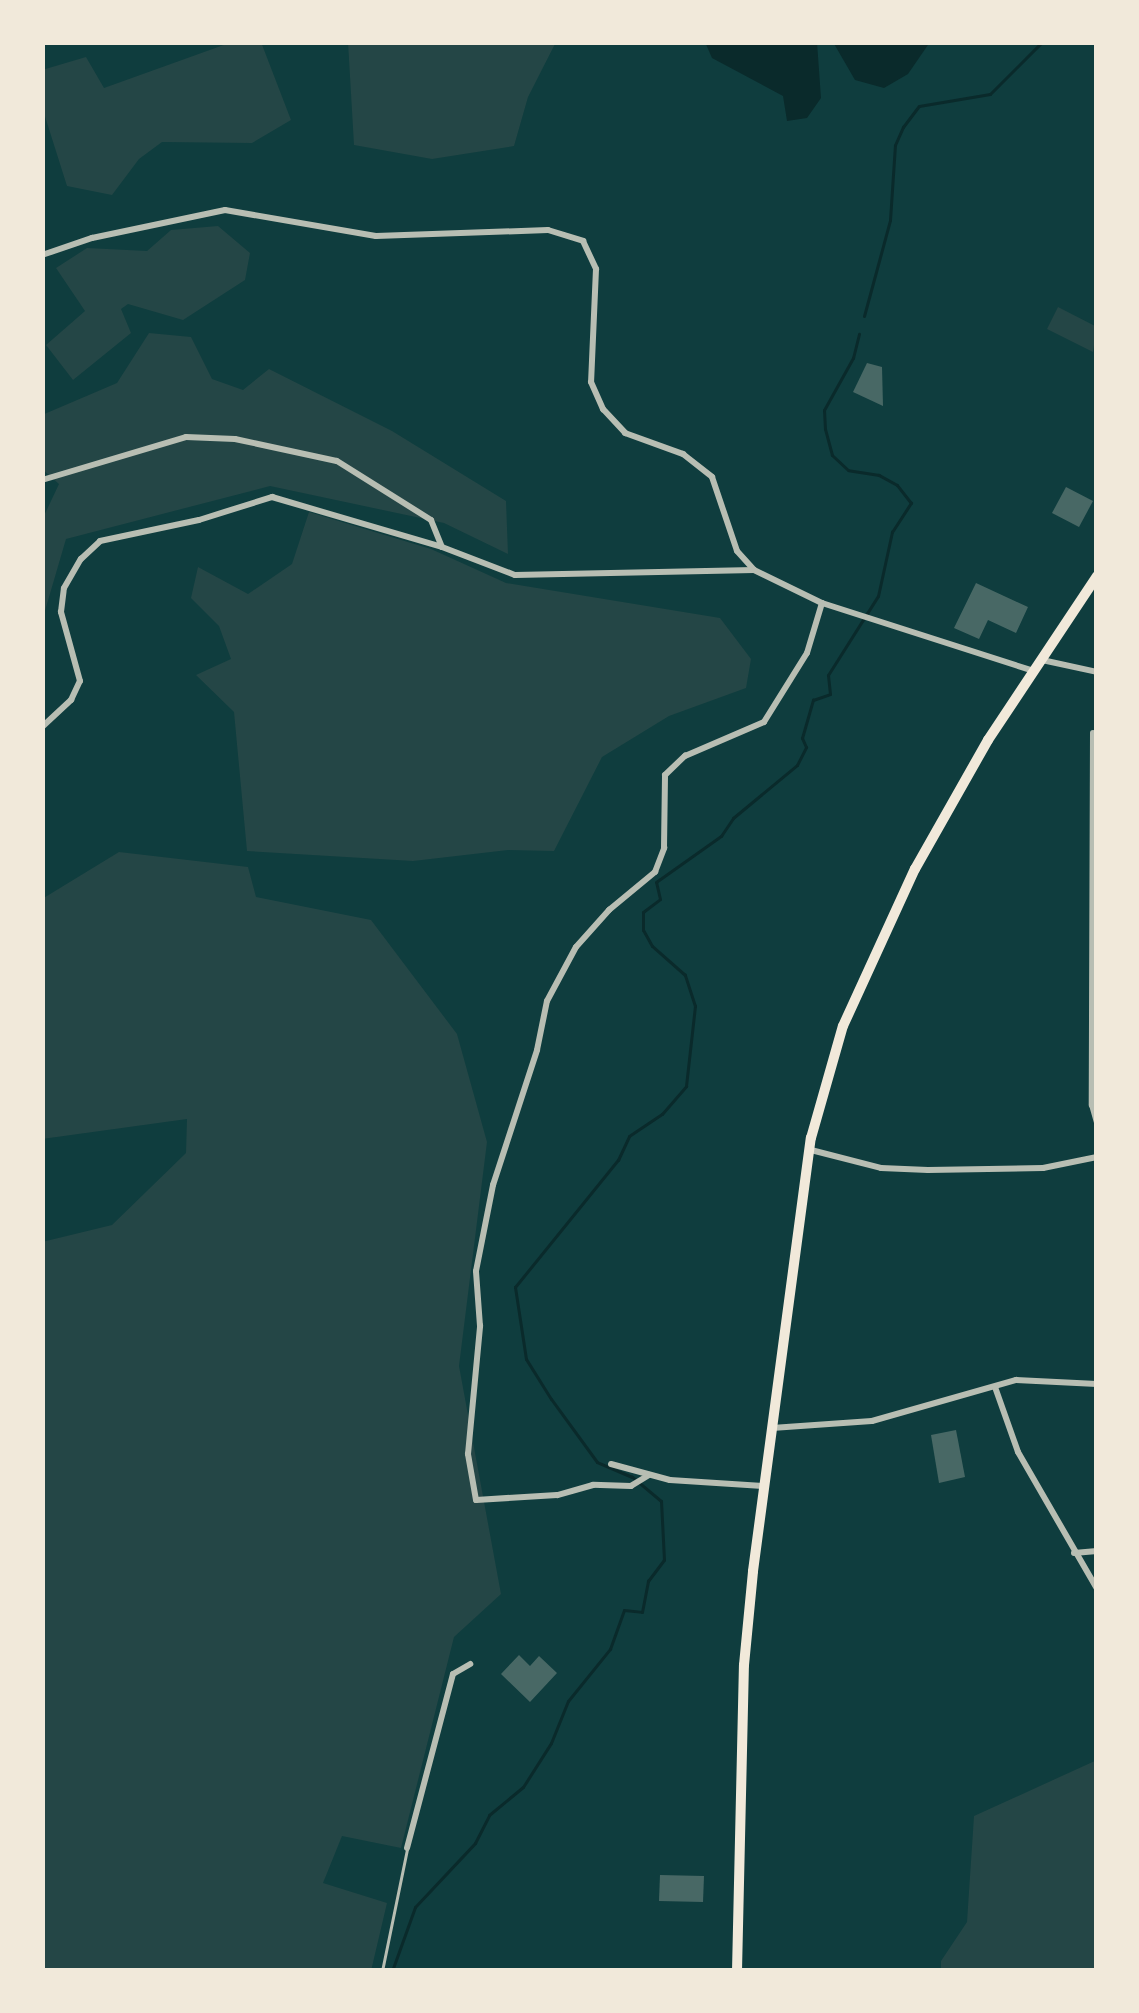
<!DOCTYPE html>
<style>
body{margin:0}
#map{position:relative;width:1139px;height:2013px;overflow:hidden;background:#0f3d3e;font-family:Ubuntu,sans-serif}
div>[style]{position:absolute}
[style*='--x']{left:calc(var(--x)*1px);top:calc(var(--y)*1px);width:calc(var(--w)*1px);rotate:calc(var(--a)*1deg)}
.green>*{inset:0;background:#244646}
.water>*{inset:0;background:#0a2a2b}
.stream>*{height:3px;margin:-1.5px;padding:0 1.5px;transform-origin:1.5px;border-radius:1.5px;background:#0a2a2b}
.building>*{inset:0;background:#486865}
.service>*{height:3px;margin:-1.5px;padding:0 1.5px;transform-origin:1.5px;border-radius:1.5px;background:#b8beb3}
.minor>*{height:6px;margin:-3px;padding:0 3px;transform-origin:3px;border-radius:3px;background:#b8beb3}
.primary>*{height:10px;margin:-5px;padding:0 5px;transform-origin:5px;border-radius:5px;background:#f1e9da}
span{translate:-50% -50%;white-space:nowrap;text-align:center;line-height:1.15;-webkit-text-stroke:12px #f1e9da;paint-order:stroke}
.frame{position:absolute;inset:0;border:45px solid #f1e9da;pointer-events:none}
</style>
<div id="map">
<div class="green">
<i style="clip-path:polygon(232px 42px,261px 42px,291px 120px,252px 143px,162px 142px,139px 159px,112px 195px,67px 186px,42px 107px,42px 70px,86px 57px,104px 88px)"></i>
<i style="clip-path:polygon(348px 42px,556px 42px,528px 97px,514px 146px,432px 159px,354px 145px)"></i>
<i style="clip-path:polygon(218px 226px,250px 253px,245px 280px,183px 320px,128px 304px,121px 309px,131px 333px,73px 380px,46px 345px,85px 311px,56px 268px,87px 248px,147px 251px,171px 230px)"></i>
<i style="clip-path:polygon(1058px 307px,1097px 327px,1093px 352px,1047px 329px)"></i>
<i style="clip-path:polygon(149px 333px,191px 337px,212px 379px,243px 390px,269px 369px,392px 431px,506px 501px,508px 554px,444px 523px,270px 486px,66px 539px,42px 621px,42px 520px,59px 484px,42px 469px,42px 415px,117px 383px)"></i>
<i style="clip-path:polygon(309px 512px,431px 549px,506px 583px,720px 618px,751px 659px,746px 688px,669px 716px,602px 757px,554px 851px,508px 850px,413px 861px,247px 851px,234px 712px,196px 675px,231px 659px,219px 626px,191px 598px,198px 567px,248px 594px,292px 564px)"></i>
<i style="clip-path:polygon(119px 852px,248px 867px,256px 897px,371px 920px,457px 1034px,487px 1142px,459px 1366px,501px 1594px,454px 1637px,401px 1848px,342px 1836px,323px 1883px,387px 1903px,371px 1971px,42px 1971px,42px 1242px,112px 1225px,186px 1153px,187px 1119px,42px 1139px,42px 899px)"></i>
<i style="clip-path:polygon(1097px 1760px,1097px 1971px,941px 1971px,941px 1961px,967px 1922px,974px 1816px)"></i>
</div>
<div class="water">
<i style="clip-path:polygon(705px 42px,817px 42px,821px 98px,807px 118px,787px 121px,783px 96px,712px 58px)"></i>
<i style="clip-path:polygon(833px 42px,930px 42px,908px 74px,884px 88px,855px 80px)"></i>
</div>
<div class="stream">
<i style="--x:864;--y:316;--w:99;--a:-74.8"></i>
<i style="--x:890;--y:220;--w:75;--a:-86.2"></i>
<i style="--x:895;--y:145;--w:20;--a:-66"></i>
<i style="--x:903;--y:127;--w:26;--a:-53"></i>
<i style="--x:919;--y:106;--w:72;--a:-9.6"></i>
<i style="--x:990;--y:94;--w:74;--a:-45"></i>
<i style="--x:392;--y:1971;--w:68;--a:-70.2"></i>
<i style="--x:415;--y:1907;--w:88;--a:-46.8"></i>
<i style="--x:475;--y:1843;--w:31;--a:-63"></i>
<i style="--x:489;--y:1815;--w:44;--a:-39.5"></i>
<i style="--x:523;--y:1787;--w:52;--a:-57.5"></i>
<i style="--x:551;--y:1743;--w:45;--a:-68"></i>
<i style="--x:568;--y:1701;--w:67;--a:-51.1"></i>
<i style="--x:610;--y:1649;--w:41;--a:-70.3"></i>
<i style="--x:624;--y:1610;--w:18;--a:6"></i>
<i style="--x:642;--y:1612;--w:32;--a:-79"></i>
<i style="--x:648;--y:1581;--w:26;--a:-53"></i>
<i style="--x:664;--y:1560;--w:59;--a:-92.9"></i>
<i style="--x:661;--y:1501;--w:38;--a:-140"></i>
<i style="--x:632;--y:1477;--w:38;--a:-157"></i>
<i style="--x:597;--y:1462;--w:78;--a:-126.1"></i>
<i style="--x:551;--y:1399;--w:47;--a:-122"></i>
<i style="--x:526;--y:1359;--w:73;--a:-98.7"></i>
<i style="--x:515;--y:1287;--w:164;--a:-51"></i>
<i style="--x:618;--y:1160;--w:26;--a:-65"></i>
<i style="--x:629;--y:1136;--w:40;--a:-34"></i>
<i style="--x:662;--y:1114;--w:37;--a:-49"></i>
<i style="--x:686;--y:1086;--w:81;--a:-83.6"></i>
<i style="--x:695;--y:1006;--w:33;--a:-108"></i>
<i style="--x:685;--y:975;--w:44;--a:-138.7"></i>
<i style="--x:652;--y:946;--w:18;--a:-119"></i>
<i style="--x:643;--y:930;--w:18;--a:-90"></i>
<i style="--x:643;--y:912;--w:21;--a:-37"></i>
<i style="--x:660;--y:899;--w:17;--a:-103"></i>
<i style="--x:656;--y:882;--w:80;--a:-35.3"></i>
<i style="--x:721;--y:836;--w:22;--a:-56"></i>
<i style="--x:733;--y:818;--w:83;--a:-39.6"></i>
<i style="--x:797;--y:765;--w:20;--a:-63"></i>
<i style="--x:806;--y:747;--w:10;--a:-114"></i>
<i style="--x:802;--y:738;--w:40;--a:-74"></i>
<i style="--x:813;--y:700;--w:18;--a:-19"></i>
<i style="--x:830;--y:694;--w:19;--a:-96"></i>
<i style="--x:828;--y:675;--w:93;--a:-57.7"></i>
<i style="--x:878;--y:596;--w:66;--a:-77.7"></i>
<i style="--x:892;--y:532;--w:35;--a:-57"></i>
<i style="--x:911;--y:503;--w:23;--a:-128"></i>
<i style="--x:897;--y:485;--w:21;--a:-151"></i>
<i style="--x:879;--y:475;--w:31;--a:-171"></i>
<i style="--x:848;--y:470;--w:22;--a:-137"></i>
<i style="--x:832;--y:455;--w:27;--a:-105"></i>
<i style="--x:825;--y:429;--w:19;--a:-93"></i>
<i style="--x:824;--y:410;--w:60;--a:-60.9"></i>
<i style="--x:853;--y:358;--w:25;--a:-76"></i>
</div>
<div class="building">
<i style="clip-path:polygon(867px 363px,882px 367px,883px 406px,853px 392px)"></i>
<i style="clip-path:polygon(1066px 487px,1093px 501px,1079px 527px,1052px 513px)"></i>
<i style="clip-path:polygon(976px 583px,1028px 607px,1016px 633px,988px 620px,979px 639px,954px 628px)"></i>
<i style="clip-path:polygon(956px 1430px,965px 1477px,939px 1483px,931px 1435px)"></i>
<i style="clip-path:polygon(519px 1655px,530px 1666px,539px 1656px,557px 1673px,530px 1702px,501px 1674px)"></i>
<i style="clip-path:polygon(660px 1875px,704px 1876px,703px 1902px,659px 1901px)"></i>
</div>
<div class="service">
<i style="--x:382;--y:1971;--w:125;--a:-78.4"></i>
</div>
<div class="minor">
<i style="--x:42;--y:255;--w:53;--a:-18.8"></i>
<i style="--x:92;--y:238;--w:136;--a:-11.9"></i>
<i style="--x:225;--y:210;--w:153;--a:9.8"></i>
<i style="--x:376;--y:236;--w:172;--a:-2"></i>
<i style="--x:548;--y:230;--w:37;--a:17"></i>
<i style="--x:583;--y:241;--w:31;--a:65"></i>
<i style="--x:596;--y:269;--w:113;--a:92.5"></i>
<i style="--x:591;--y:382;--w:30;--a:66"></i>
<i style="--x:603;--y:409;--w:33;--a:47"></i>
<i style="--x:625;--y:433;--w:62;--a:19.9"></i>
<i style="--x:683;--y:454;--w:37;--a:38"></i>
<i style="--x:712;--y:477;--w:78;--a:71.3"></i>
<i style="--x:737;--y:551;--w:25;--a:48"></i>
<i style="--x:42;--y:480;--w:150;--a:-16.6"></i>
<i style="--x:186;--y:437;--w:49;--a:2.3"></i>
<i style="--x:235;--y:439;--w:104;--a:12.2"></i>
<i style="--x:337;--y:461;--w:111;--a:32.1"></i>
<i style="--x:431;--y:520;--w:29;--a:68"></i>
<i style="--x:442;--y:547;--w:78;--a:21"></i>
<i style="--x:515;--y:575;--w:239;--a:-1.2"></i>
<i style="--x:754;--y:570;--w:76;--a:25.9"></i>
<i style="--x:822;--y:603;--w:223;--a:17.8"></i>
<i style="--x:1042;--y:660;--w:56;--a:12.3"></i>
<i style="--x:42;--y:727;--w:40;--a:-43"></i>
<i style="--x:71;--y:700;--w:21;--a:-65"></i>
<i style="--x:80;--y:681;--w:72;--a:-105.4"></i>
<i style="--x:61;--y:612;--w:24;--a:-83"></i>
<i style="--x:64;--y:588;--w:34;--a:-60"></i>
<i style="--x:81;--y:559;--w:26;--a:-43"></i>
<i style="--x:100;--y:541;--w:101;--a:-12"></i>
<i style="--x:199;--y:520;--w:77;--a:-17.5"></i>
<i style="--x:272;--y:497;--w:177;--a:16.4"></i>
<i style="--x:1093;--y:733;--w:372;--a:90.2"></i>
<i style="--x:1092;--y:1105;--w:18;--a:74"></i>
<i style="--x:811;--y:1150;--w:72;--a:14.4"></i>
<i style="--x:881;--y:1168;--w:47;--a:2.4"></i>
<i style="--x:928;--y:1170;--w:115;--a:-1"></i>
<i style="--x:1043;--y:1168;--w:55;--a:-11.5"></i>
<i style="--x:995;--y:1387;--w:69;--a:70.5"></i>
<i style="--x:1018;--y:1452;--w:158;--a:60"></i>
<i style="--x:772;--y:1428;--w:100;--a:-4"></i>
<i style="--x:872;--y:1421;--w:150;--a:-15.9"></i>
<i style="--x:1016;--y:1380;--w:81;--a:2.8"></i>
<i style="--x:611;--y:1464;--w:61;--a:15.2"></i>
<i style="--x:670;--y:1480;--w:93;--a:3.7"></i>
<i style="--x:649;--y:1475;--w:21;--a:149"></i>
<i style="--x:631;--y:1486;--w:38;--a:-178"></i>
<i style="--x:593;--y:1485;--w:37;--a:164"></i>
<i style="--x:557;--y:1495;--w:81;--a:176.5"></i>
<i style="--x:476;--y:1500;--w:47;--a:-99.9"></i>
<i style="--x:468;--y:1454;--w:129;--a:-84.6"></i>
<i style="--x:480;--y:1326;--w:55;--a:-94.2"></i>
<i style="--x:476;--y:1271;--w:88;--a:-78.8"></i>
<i style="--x:493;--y:1185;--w:142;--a:-71.9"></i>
<i style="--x:537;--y:1050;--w:50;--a:-78.5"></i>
<i style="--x:547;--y:1001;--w:61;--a:-61.8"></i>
<i style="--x:576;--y:947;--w:50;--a:-48.3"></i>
<i style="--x:609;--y:910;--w:60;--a:-39.6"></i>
<i style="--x:655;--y:872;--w:26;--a:-69"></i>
<i style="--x:664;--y:848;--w:73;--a:-89.2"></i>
<i style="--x:665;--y:775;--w:28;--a:-44"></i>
<i style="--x:685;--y:756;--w:86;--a:-23.3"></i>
<i style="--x:764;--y:722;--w:81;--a:-58.1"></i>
<i style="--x:807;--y:653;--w:52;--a:-73.3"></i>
<i style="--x:1074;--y:1553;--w:23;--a:-5"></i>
<i style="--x:407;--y:1848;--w:180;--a:-75.2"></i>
<i style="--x:453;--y:1674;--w:20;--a:-30"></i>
</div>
<div class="primary">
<i style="--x:737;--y:1971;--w:306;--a:-88.7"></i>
<i style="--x:744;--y:1665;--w:94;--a:-84.5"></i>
<i style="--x:753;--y:1571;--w:437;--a:-82.4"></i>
<i style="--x:811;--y:1138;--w:116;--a:-74.1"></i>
<i style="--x:843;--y:1026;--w:173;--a:-65.4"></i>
<i style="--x:915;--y:869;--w:148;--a:-60.5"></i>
<i style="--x:988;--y:740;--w:197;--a:-56.4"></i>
</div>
<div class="frame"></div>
</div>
